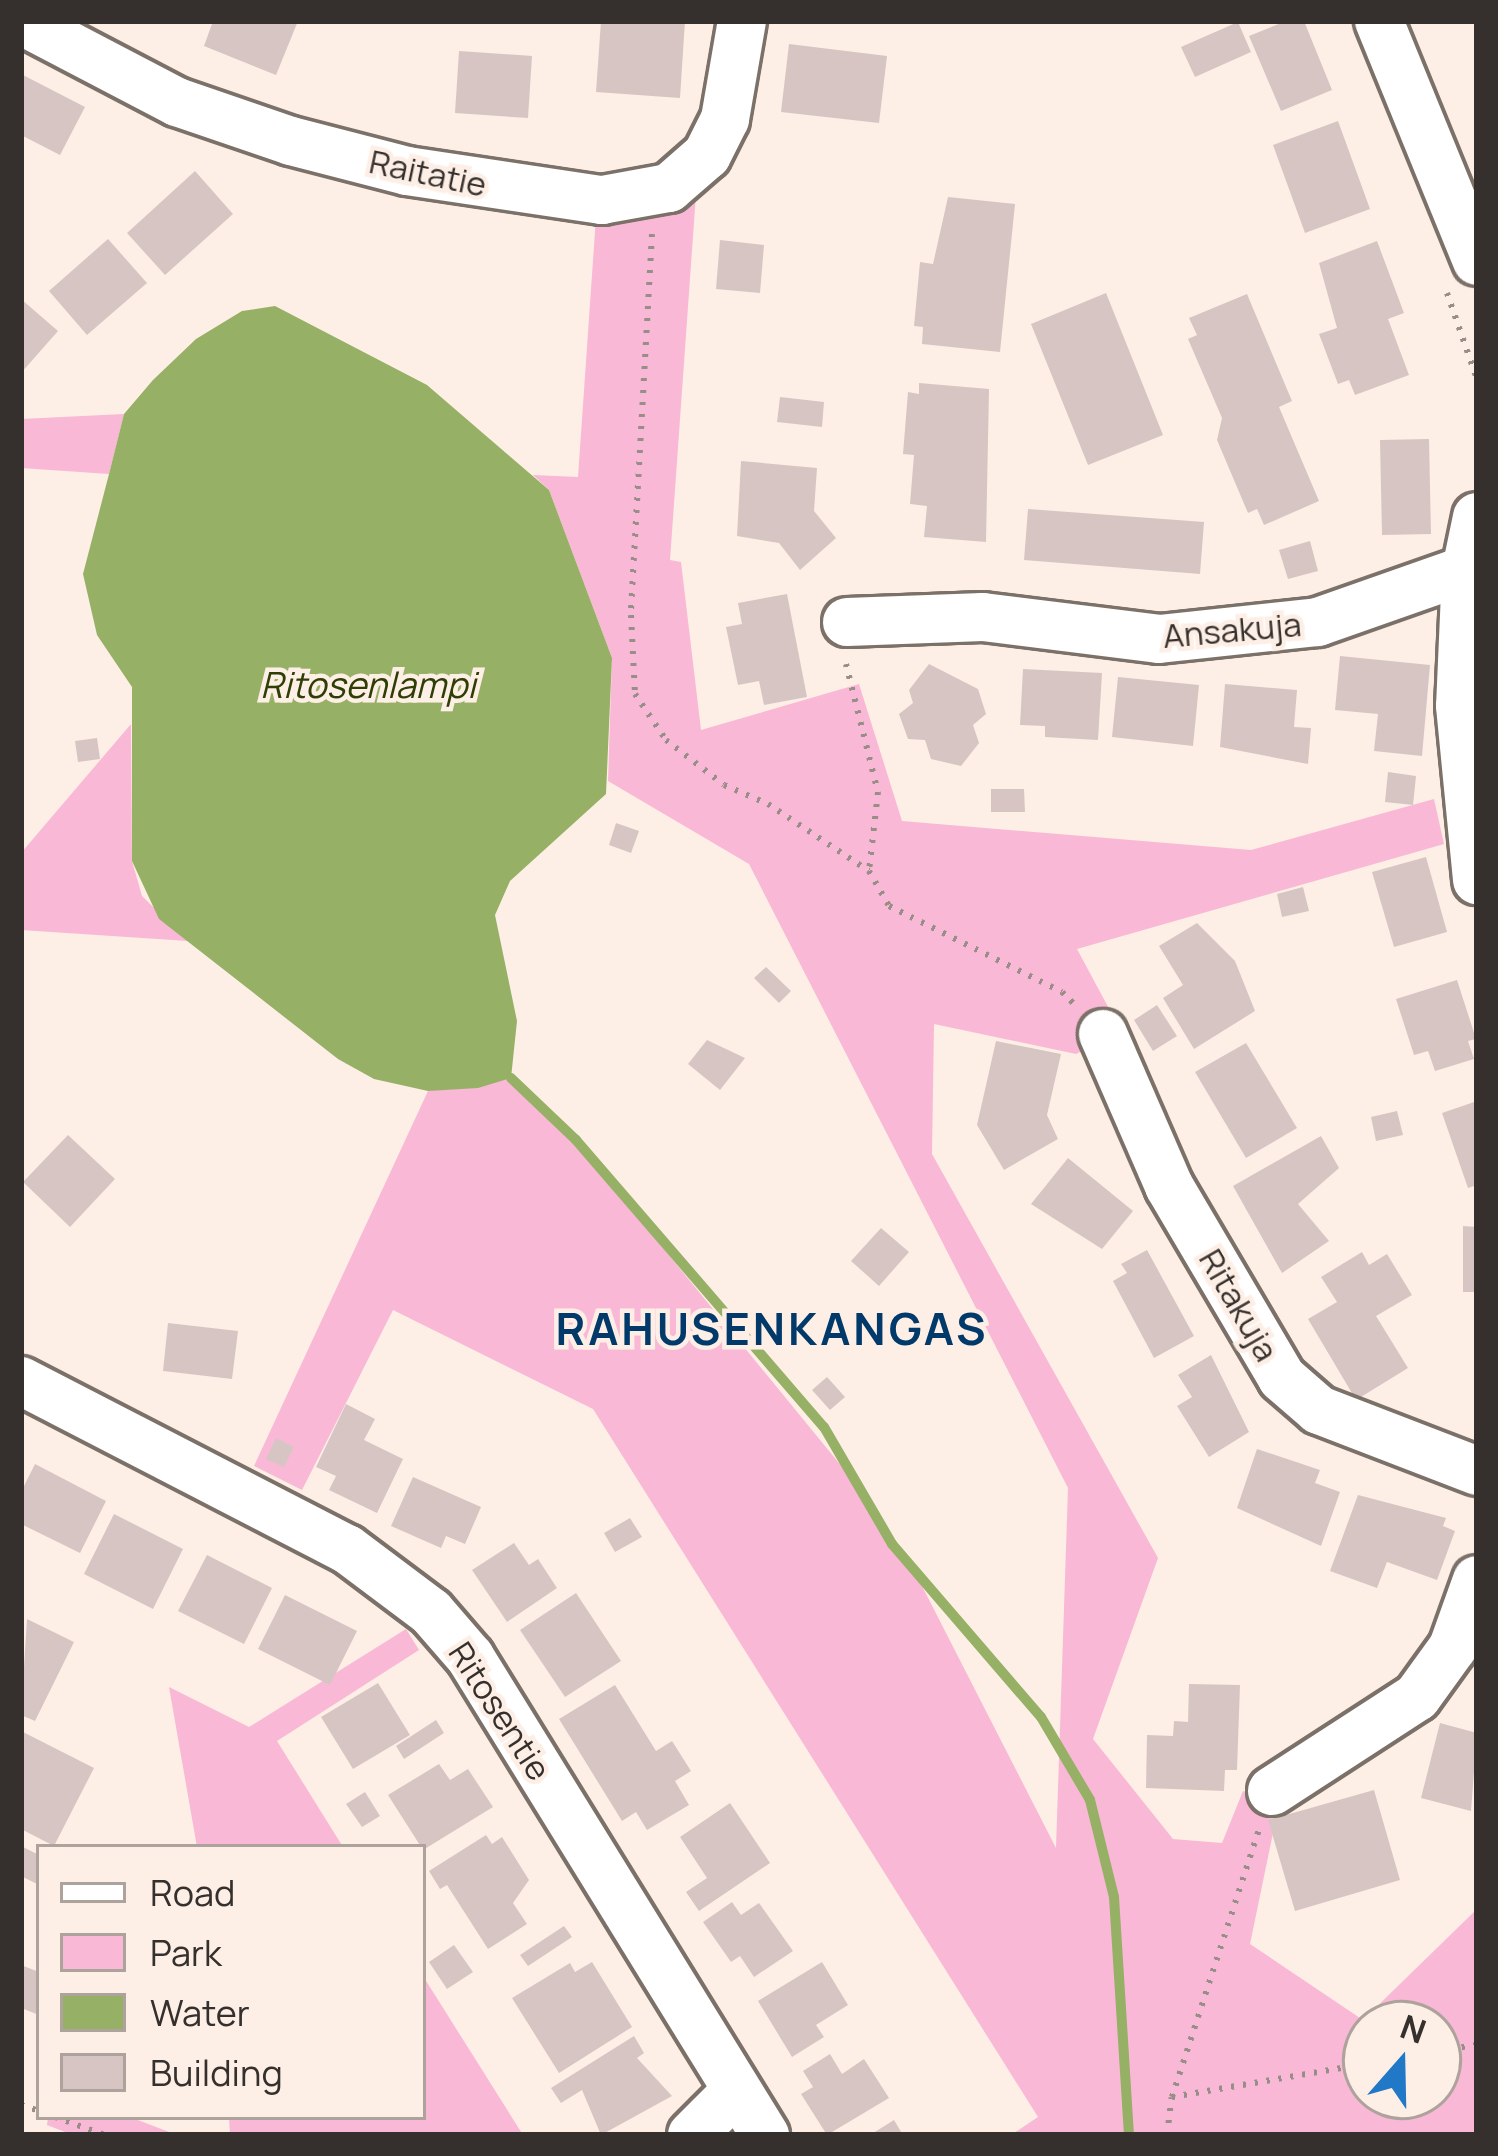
<!DOCTYPE html>
<style>
body{margin:0}
#map{position:relative;width:1498px;height:2156px;overflow:hidden;background:#fdefe6;font-family:Manrope,sans-serif}
div>[style]{position:absolute}
[style*='--x']{left:calc(var(--x)*1px);top:calc(var(--y)*1px);width:calc(var(--w)*1px);rotate:calc(var(--a)*1deg)}
.green>*{inset:0;background:#f9b8d5}
.water>*{inset:0;background:#96b066}
.stream>*{height:10px;margin:-5px;padding:0 5px;transform-origin:5px;border-radius:5px;background:#96b066}
.building>*{inset:0;background:#d7c5c4}
.path>*{height:6px;margin-top:-3px;transform-origin:0;background:repeating-linear-gradient(90deg,#988e88 0 3px,transparent 0 12px)}
.roads{filter:drop-shadow(3px 0 #7c7168) drop-shadow(-3px 0 #7c7168) drop-shadow(0 3px #7c7168) drop-shadow(0 -3px #7c7168)}
.minor>*{height:48px;margin:-24px;padding:0 24px;transform-origin:24px;border-radius:24px;background:#fff}
span{translate:-50% -50%;white-space:nowrap;text-align:center;line-height:1.15;-webkit-text-stroke:9px #fdefe6;paint-order:stroke}
.street-label{font-size:33px;color:#35302d}
.water-label{font-size:36px;color:#2e3e04;font-style:italic}
.district-label{font-size:45px;color:#00396a;font-weight:700;letter-spacing:3px}
.frame{position:absolute;inset:0;border:24px solid #35302d;pointer-events:none}
.legend{position:absolute;left:36px;top:1844px;width:390px;height:276px;box-sizing:border-box;background:#fdefe6;border:3px solid #ada39c;margin:0;padding:15px 21px;list-style:none;font-size:36px;color:#35302d}
.legend li{display:flex;align-items:center;gap:24px;height:60px}
.legend b{width:60px;border:3px solid #ada39c}
.north{position:absolute;left:1342px;top:2000px;width:120px;height:120px;box-sizing:border-box;background:#fdefe6;border:3px solid #ada39c;border-radius:50%;rotate:20deg;font-size:33px;font-weight:700;line-height:48px;text-align:center;color:#35302d}
.north::after{content:'';display:block;margin:auto;width:42px;height:54px;background:#2178c6;clip-path:polygon(50% 0,100% 100%,50% 72%,0 100%)}
</style>
<div id="map">
<div class="green">
<i style="clip-path:polygon(evenodd,696px 194px,670px 560px,681px 562px,701px 730px,859px 684px,902px 821px,1251px 850px,1434px 799px,1444px 844px,1077px 949px,1121px 1031px,1076px 1054px,934px 1024px,932px 1154px,1158px 1558px,1093px 1739px,1173px 1839px,1222px 1843px,1243px 1791px,1279px 1804px,1250px 1944px,1363px 2020px,1477px 1909px,1477px 2135px,1011px 2135px,1038px 2117px,593px 1409px,393px 1310px,302px 1490px,254px 1466px,428px 1091px,511px 1078px,609px 1182px,843px 1468px,923px 1588px,1056px 1848px,1068px 1488px,749px 864px,608px 781px,612px 658px,549px 490px,533px 475px,578px 477px,596px 217px,696px 194px,1366px 2024px,1438px 2024px,1438px 2096px,1366px 2096px,1366px 2024px)"></i>
<i style="clip-path:polygon(124px 414px,109px 474px,21px 468px,21px 419px)"></i>
<i style="clip-path:polygon(131px 724px,132px 861px,142px 896px,188px 941px,21px 930px,21px 853px)"></i>
<i style="clip-path:polygon(406px 1629px,419px 1650px,277px 1741px,343px 1847px,197px 1847px,169px 1687px,249px 1727px)"></i>
<i style="clip-path:polygon(423px 1976px,523px 2135px,230px 2135px,229px 2117px,423px 2117px)"></i>
<i style="clip-path:polygon(48px 2117px,130px 2117px,177px 2135px,73px 2135px,47px 2125px)"></i>
</div>
<div class="water">
<i style="clip-path:polygon(275px 306px,427px 385px,549px 490px,612px 658px,606px 794px,510px 881px,495px 915px,517px 1021px,511px 1078px,478px 1088px,428px 1091px,374px 1079px,338px 1059px,159px 919px,132px 861px,132px 687px,97px 635px,83px 574px,109px 474px,124px 414px,153px 380px,196px 339px,242px 311px)"></i>
</div>
<div class="stream">
<i style="--x:511;--y:1078;--w:90;--a:43.6"></i>
<i style="--x:576;--y:1140;--w:379;--a:49.2"></i>
<i style="--x:824;--y:1427;--w:135;--a:59.8"></i>
<i style="--x:892;--y:1544;--w:228;--a:49.3"></i>
<i style="--x:1041;--y:1717;--w:96;--a:59.4"></i>
<i style="--x:1090;--y:1800;--w:100;--a:76.1"></i>
<i style="--x:1114;--y:1897;--w:238;--a:86.4"></i>
</div>
<div class="building">
<i style="clip-path:polygon(213px 21px,298px 21px,276px 75px,204px 46px)"></i>
<i style="clip-path:polygon(601px 21px,685px 21px,680px 98px,596px 92px)"></i>
<i style="clip-path:polygon(1286px 21px,1304px 21px,1332px 90px,1281px 111px,1249px 36px)"></i>
<i style="clip-path:polygon(1238px 22px,1251px 52px,1195px 77px,1181px 47px)"></i>
<i style="clip-path:polygon(789px 44px,887px 56px,879px 123px,781px 112px)"></i>
<i style="clip-path:polygon(459px 51px,532px 56px,528px 118px,455px 113px)"></i>
<i style="clip-path:polygon(21px 74px,85px 107px,60px 155px,21px 135px)"></i>
<i style="clip-path:polygon(1338px 121px,1370px 209px,1305px 233px,1273px 145px)"></i>
<i style="clip-path:polygon(195px 171px,233px 214px,165px 275px,127px 233px)"></i>
<i style="clip-path:polygon(948px 197px,1015px 204px,1000px 352px,922px 344px,923px 327px,914px 326px,920px 262px,933px 264px)"></i>
<i style="clip-path:polygon(108px 239px,147px 283px,87px 335px,49px 291px)"></i>
<i style="clip-path:polygon(720px 240px,764px 245px,760px 293px,716px 289px)"></i>
<i style="clip-path:polygon(1377px 241px,1404px 313px,1388px 319px,1409px 375px,1355px 395px,1349px 380px,1338px 384px,1319px 334px,1337px 328px,1319px 263px)"></i>
<i style="clip-path:polygon(1106px 293px,1163px 435px,1088px 465px,1031px 324px)"></i>
<i style="clip-path:polygon(1247px 294px,1292px 401px,1279px 407px,1319px 501px,1264px 525px,1257px 509px,1248px 513px,1217px 440px,1222px 418px,1188px 339px,1197px 335px,1189px 318px)"></i>
<i style="clip-path:polygon(21px 299px,58px 331px,21px 373px)"></i>
<i style="clip-path:polygon(919px 383px,989px 389px,986px 542px,924px 537px,927px 506px,910px 504px,914px 455px,903px 454px,908px 392px,919px 394px)"></i>
<i style="clip-path:polygon(780px 397px,824px 402px,822px 427px,777px 422px)"></i>
<i style="clip-path:polygon(1429px 439px,1431px 534px,1382px 535px,1380px 440px)"></i>
<i style="clip-path:polygon(741px 461px,817px 468px,814px 511px,836px 538px,800px 570px,779px 543px,737px 536px)"></i>
<i style="clip-path:polygon(1028px 509px,1204px 522px,1200px 574px,1024px 560px)"></i>
<i style="clip-path:polygon(1310px 541px,1318px 571px,1288px 579px,1279px 550px)"></i>
<i style="clip-path:polygon(787px 594px,807px 697px,764px 705px,759px 681px,738px 685px,726px 627px,742px 624px,738px 603px)"></i>
<i style="clip-path:polygon(1340px 656px,1430px 665px,1422px 756px,1374px 751px,1378px 714px,1335px 710px)"></i>
<i style="clip-path:polygon(929px 664px,978px 689px,986px 714px,973px 725px,979px 743px,961px 766px,931px 759px,925px 740px,908px 739px,899px 714px,913px 703px,909px 690px)"></i>
<i style="clip-path:polygon(1023px 669px,1102px 673px,1098px 740px,1045px 737px,1045px 726px,1020px 725px)"></i>
<i style="clip-path:polygon(1118px 677px,1199px 685px,1193px 746px,1112px 737px)"></i>
<i style="clip-path:polygon(1225px 684px,1297px 690px,1294px 727px,1311px 728px,1308px 764px,1220px 747px)"></i>
<i style="clip-path:polygon(97px 738px,100px 759px,78px 762px,75px 741px)"></i>
<i style="clip-path:polygon(1388px 772px,1416px 776px,1413px 805px,1385px 802px)"></i>
<i style="clip-path:polygon(991px 789px,1024px 789px,1025px 812px,991px 812px)"></i>
<i style="clip-path:polygon(616px 823px,639px 831px,631px 853px,609px 845px)"></i>
<i style="clip-path:polygon(1426px 857px,1447px 932px,1394px 947px,1372px 872px)"></i>
<i style="clip-path:polygon(1303px 887px,1309px 911px,1282px 917px,1277px 894px)"></i>
<i style="clip-path:polygon(1197px 923px,1235px 961px,1255px 1011px,1194px 1049px,1163px 998px,1183px 985px,1159px 946px)"></i>
<i style="clip-path:polygon(766px 967px,791px 991px,779px 1003px,754px 978px)"></i>
<i style="clip-path:polygon(1457px 980px,1476px 1039px,1468px 1041px,1474px 1059px,1435px 1071px,1428px 1051px,1414px 1055px,1396px 999px)"></i>
<i style="clip-path:polygon(1157px 1005px,1177px 1036px,1153px 1051px,1134px 1020px)"></i>
<i style="clip-path:polygon(707px 1040px,745px 1058px,720px 1090px,688px 1064px)"></i>
<i style="clip-path:polygon(996px 1041px,1061px 1054px,1047px 1115px,1058px 1139px,1004px 1170px,977px 1125px)"></i>
<i style="clip-path:polygon(1246px 1043px,1297px 1128px,1246px 1158px,1195px 1072px)"></i>
<i style="clip-path:polygon(1477px 1101px,1477px 1185px,1468px 1188px,1442px 1113px)"></i>
<i style="clip-path:polygon(1397px 1111px,1403px 1135px,1376px 1141px,1371px 1117px)"></i>
<i style="clip-path:polygon(68px 1135px,115px 1179px,70px 1227px,23px 1182px)"></i>
<i style="clip-path:polygon(1321px 1136px,1339px 1168px,1298px 1204px,1329px 1241px,1282px 1273px,1233px 1186px)"></i>
<i style="clip-path:polygon(1068px 1158px,1133px 1211px,1102px 1249px,1031px 1204px)"></i>
<i style="clip-path:polygon(1463px 1226px,1477px 1227px,1477px 1292px,1463px 1292px)"></i>
<i style="clip-path:polygon(881px 1228px,909px 1252px,879px 1286px,851px 1261px)"></i>
<i style="clip-path:polygon(1147px 1250px,1194px 1336px,1154px 1358px,1113px 1281px,1127px 1273px,1121px 1264px)"></i>
<i style="clip-path:polygon(1362px 1252px,1369px 1265px,1387px 1254px,1412px 1295px,1376px 1316px,1408px 1368px,1356px 1400px,1308px 1319px,1337px 1302px,1321px 1277px)"></i>
<i style="clip-path:polygon(168px 1323px,238px 1331px,232px 1379px,163px 1371px)"></i>
<i style="clip-path:polygon(1211px 1355px,1249px 1432px,1209px 1457px,1177px 1406px,1192px 1397px,1178px 1375px)"></i>
<i style="clip-path:polygon(827px 1377px,845px 1397px,830px 1410px,812px 1390px)"></i>
<i style="clip-path:polygon(346px 1404px,375px 1419px,364px 1440px,403px 1459px,377px 1513px,329px 1490px,336px 1476px,316px 1467px)"></i>
<i style="clip-path:polygon(276px 1438px,294px 1447px,284px 1467px,266px 1459px)"></i>
<i style="clip-path:polygon(1257px 1449px,1320px 1470px,1315px 1483px,1340px 1492px,1321px 1546px,1237px 1508px)"></i>
<i style="clip-path:polygon(35px 1464px,106px 1501px,80px 1553px,21px 1524px,21px 1492px)"></i>
<i style="clip-path:polygon(413px 1477px,481px 1507px,465px 1544px,446px 1536px,441px 1548px,391px 1526px)"></i>
<i style="clip-path:polygon(1358px 1495px,1446px 1518px,1443px 1526px,1455px 1531px,1437px 1580px,1387px 1562px,1377px 1588px,1330px 1571px)"></i>
<i style="clip-path:polygon(114px 1514px,183px 1549px,153px 1609px,84px 1574px)"></i>
<i style="clip-path:polygon(630px 1518px,642px 1537px,615px 1552px,604px 1533px)"></i>
<i style="clip-path:polygon(514px 1543px,529px 1565px,538px 1559px,557px 1588px,507px 1622px,472px 1570px)"></i>
<i style="clip-path:polygon(207px 1555px,272px 1588px,244px 1644px,178px 1611px)"></i>
<i style="clip-path:polygon(576px 1593px,621px 1661px,565px 1697px,520px 1630px)"></i>
<i style="clip-path:polygon(285px 1595px,357px 1631px,330px 1685px,258px 1649px)"></i>
<i style="clip-path:polygon(27px 1619px,74px 1642px,35px 1721px,21px 1715px)"></i>
<i style="clip-path:polygon(378px 1683px,410px 1735px,353px 1769px,321px 1717px)"></i>
<i style="clip-path:polygon(1189px 1684px,1240px 1685px,1237px 1770px,1225px 1770px,1224px 1791px,1146px 1788px,1147px 1735px,1173px 1736px,1174px 1721px,1188px 1722px)"></i>
<i style="clip-path:polygon(615px 1685px,656px 1751px,672px 1741px,691px 1771px,675px 1781px,689px 1805px,647px 1830px,636px 1812px,622px 1821px,559px 1719px)"></i>
<i style="clip-path:polygon(436px 1720px,444px 1733px,404px 1759px,396px 1746px)"></i>
<i style="clip-path:polygon(1440px 1723px,1477px 1733px,1471px 1811px,1421px 1798px)"></i>
<i style="clip-path:polygon(21px 1731px,94px 1768px,54px 1846px,21px 1829px)"></i>
<i style="clip-path:polygon(439px 1764px,450px 1780px,468px 1769px,493px 1807px,423px 1850px,388px 1795px)"></i>
<i style="clip-path:polygon(1374px 1790px,1400px 1880px,1295px 1911px,1268px 1820px)"></i>
<i style="clip-path:polygon(365px 1792px,380px 1816px,362px 1827px,346px 1804px)"></i>
<i style="clip-path:polygon(730px 1803px,770px 1863px,699px 1911px,686px 1892px,707px 1878px,680px 1837px)"></i>
<i style="clip-path:polygon(486px 1835px,492px 1844px,502px 1837px,529px 1880px,513px 1903px,527px 1924px,488px 1949px,447px 1885px,440px 1889px,429px 1871px)"></i>
<i style="clip-path:polygon(21px 1846px,39px 1855px,39px 1885px,21px 1876px)"></i>
<i style="clip-path:polygon(732px 1902px,741px 1915px,759px 1903px,793px 1951px,754px 1977px,740px 1956px,731px 1962px,703px 1922px)"></i>
<i style="clip-path:polygon(564px 1926px,572px 1937px,528px 1966px,520px 1955px)"></i>
<i style="clip-path:polygon(454px 1945px,473px 1972px,447px 1989px,429px 1962px)"></i>
<i style="clip-path:polygon(592px 1962px,632px 2027px,559px 2073px,512px 1998px,570px 1963px,575px 1972px)"></i>
<i style="clip-path:polygon(822px 1962px,848px 2005px,816px 2025px,824px 2037px,792px 2057px,758px 2001px)"></i>
<i style="clip-path:polygon(21px 1965px,39px 1972px,39px 2015px,21px 2008px)"></i>
<i style="clip-path:polygon(634px 2036px,644px 2053px,637px 2058px,672px 2096px,601px 2135px,582px 2090px,561px 2103px,551px 2088px)"></i>
<i style="clip-path:polygon(830px 2054px,842px 2074px,864px 2059px,889px 2098px,827px 2135px,801px 2094px,813px 2087px,803px 2071px)"></i>
<i style="clip-path:polygon(894px 2120px,903px 2135px,870px 2135px)"></i>
</div>
<div class="path">
<i style="--x:652;--y:234;--w:382;--a:93.2"></i>
<i style="--x:631;--y:615;--w:79;--a:87.1"></i>
<i style="--x:635;--y:694;--w:55;--a:56"></i>
<i style="--x:666;--y:740;--w:73;--a:37.8"></i>
<i style="--x:724;--y:785;--w:48;--a:23.4"></i>
<i style="--x:768;--y:804;--w:121;--a:33.6"></i>
<i style="--x:869;--y:871;--w:40;--a:60.3"></i>
<i style="--x:889;--y:906;--w:193;--a:26.4"></i>
<i style="--x:1062;--y:992;--w:20;--a:45"></i>
<i style="--x:1447;--y:293;--w:91;--a:70.8"></i>
<i style="--x:846;--y:664;--w:132;--a:76"></i>
<i style="--x:878;--y:792;--w:80;--a:96.5"></i>
<i style="--x:1438;--y:2051;--w:39;--a:-9"></i>
<i style="--x:1172;--y:2097;--w:197;--a:-9.7"></i>
<i style="--x:21;--y:2105;--w:19;--a:18"></i>
<i style="--x:55;--y:2117;--w:53;--a:19.8"></i>
<i style="--x:1167;--y:2135;--w:38;--a:-83"></i>
<i style="--x:1172;--y:2097;--w:282;--a:-72"></i>
</div>
<div class="roads">
<div class="minor">
<i style="--x:22;--y:21;--w:175;--a:27.6"></i>
<i style="--x:177;--y:102;--w:120;--a:18.9"></i>
<i style="--x:291;--y:141;--w:120;--a:14.5"></i>
<i style="--x:407;--y:171;--w:197;--a:8.5"></i>
<i style="--x:602;--y:200;--w:68;--a:-10.2"></i>
<i style="--x:669;--y:188;--w:50;--a:-41"></i>
<i style="--x:707;--y:155;--w:40;--a:-63.4"></i>
<i style="--x:725;--y:119;--w:99;--a:-80.2"></i>
<i style="--x:1379;--y:21;--w:259;--a:67.8"></i>
<i style="--x:1477;--y:517;--w:54;--a:101.7"></i>
<i style="--x:1466;--y:570;--w:136;--a:92.5"></i>
<i style="--x:1460;--y:706;--w:175;--a:84.4"></i>
<i style="--x:847;--y:622;--w:136;--a:-2.1"></i>
<i style="--x:983;--y:617;--w:177;--a:7.1"></i>
<i style="--x:1159;--y:639;--w:160;--a:-6.1"></i>
<i style="--x:1318;--y:622;--w:157;--a:-19.4"></i>
<i style="--x:1103;--y:1034;--w:166;--a:66.5"></i>
<i style="--x:1169;--y:1186;--w:223;--a:59.5"></i>
<i style="--x:1282;--y:1378;--w:49;--a:40.9"></i>
<i style="--x:1319;--y:1410;--w:169;--a:21.1"></i>
<i style="--x:21;--y:1381;--w:367;--a:27.3"></i>
<i style="--x:347;--y:1549;--w:105;--a:36.9"></i>
<i style="--x:431;--y:1612;--w:60;--a:49.1"></i>
<i style="--x:470;--y:1657;--w:562;--a:58.32"></i>
<i style="--x:1272;--y:1791;--w:173;--a:-33"></i>
<i style="--x:1417;--y:1697;--w:62;--a:-54.2"></i>
<i style="--x:1453;--y:1647;--w:71;--a:-70.3"></i>
<i style="--x:692;--y:2135;--w:58;--a:-45"></i>
</div>
</div>
<div class="street-label">
<span style="left:428px;top:173px;rotate:12deg">Raitatie</span>
<span style="left:1232px;top:630px;rotate:-5deg">Ansakuja</span>
<span style="left:1239px;top:1305px;rotate:60deg">Ritakuja</span>
<span style="left:500px;top:1711px;rotate:57deg">Ritosentie</span>
</div>
<div class="water-label">
<span style="left:368px;top:685px">Ritosenlampi</span>
</div>
<div class="district-label">
<span style="left:772px;top:1329px">RAHUSENKANGAS</span>
</div>
<div class="frame"></div>
<ul class="legend">
<li><b style="height:15px;background:#fff"></b>Road</li>
<li><b style="height:33px;background:#f9b8d5"></b>Park</li>
<li><b style="height:33px;background:#96b066"></b>Water</li>
<li><b style="height:33px;background:#d7c5c4"></b>Building</li>
</ul>
<div class="north">N</div>
</div>
